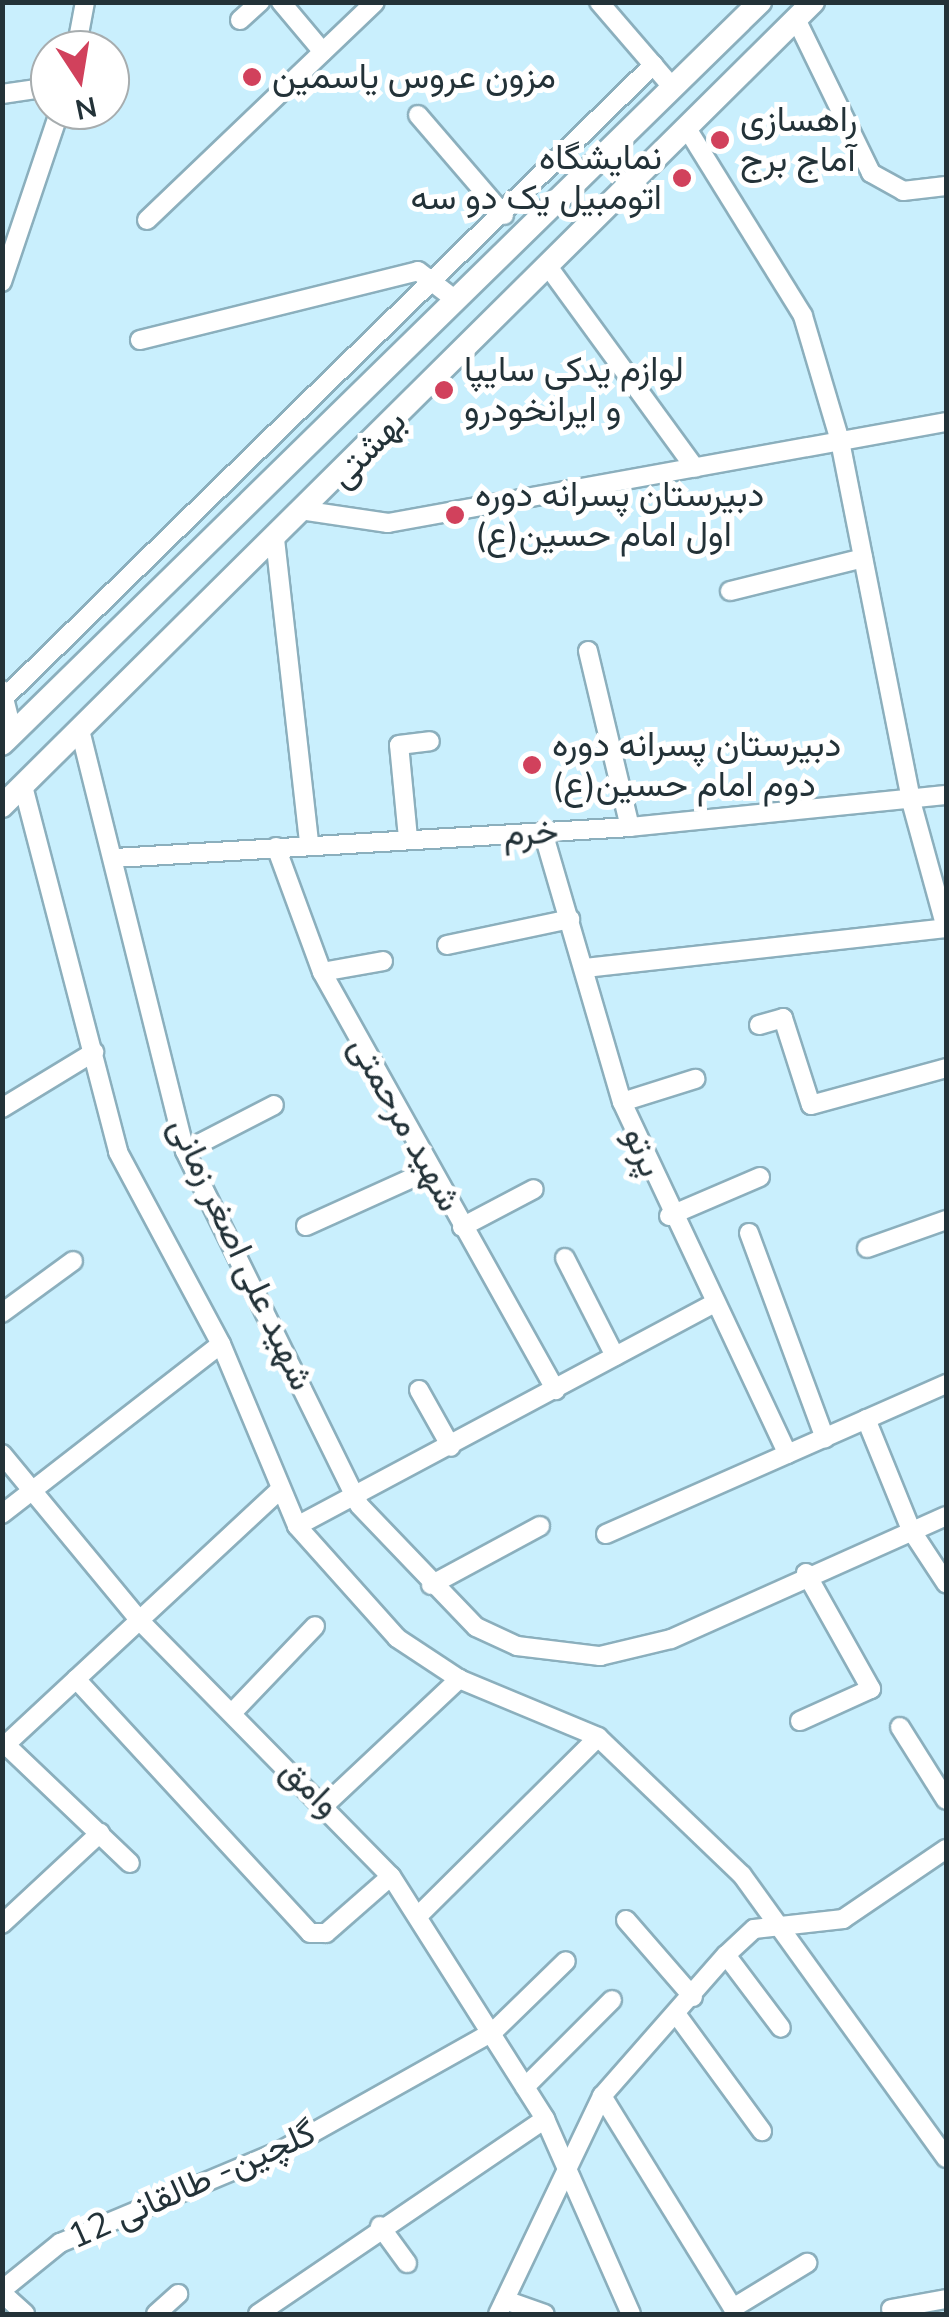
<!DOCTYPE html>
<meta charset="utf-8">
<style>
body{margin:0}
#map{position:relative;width:949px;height:2317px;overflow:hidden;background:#c9effd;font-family:"Nunito Sans",Vazirmatn,sans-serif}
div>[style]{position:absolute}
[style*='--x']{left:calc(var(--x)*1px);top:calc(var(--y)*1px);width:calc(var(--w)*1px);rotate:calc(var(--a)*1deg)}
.roads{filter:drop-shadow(2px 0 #8bafbd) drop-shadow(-2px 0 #8bafbd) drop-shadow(0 2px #8bafbd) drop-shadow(0 -2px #8bafbd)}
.minor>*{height:18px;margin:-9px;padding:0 9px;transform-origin:9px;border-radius:9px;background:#fff}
.major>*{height:22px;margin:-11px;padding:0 11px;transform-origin:11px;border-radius:11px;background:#fff}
.dots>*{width:28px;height:28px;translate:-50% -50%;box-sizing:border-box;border:5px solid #fff;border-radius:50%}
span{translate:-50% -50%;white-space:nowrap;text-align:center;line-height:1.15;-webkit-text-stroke:10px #fff;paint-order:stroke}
.poi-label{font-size:35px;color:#233238}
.left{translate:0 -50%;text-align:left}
.right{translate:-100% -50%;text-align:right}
.street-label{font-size:35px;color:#233238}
.frame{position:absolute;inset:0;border:5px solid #233238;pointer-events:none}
.north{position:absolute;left:30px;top:30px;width:100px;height:100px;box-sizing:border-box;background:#fff;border:2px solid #a7adaf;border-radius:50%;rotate:168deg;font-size:28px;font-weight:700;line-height:40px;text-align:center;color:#233238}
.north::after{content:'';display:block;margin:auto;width:35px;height:45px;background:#d1415c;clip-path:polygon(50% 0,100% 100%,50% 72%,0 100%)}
</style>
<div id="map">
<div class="roads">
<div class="minor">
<i style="--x:281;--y:2;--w:65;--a:50"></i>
<i style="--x:599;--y:2;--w:112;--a:49.3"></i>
<i style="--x:796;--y:19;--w:171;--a:64"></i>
<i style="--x:871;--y:173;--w:37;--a:29"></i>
<i style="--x:903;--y:191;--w:43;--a:-6.6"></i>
<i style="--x:240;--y:20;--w:27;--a:-42"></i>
<i style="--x:76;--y:50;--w:49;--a:-79.4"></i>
<i style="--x:2;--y:94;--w:49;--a:-8.3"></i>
<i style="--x:418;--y:115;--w:132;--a:49.3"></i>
<i style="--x:686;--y:127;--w:222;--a:58.2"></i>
<i style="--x:803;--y:316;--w:130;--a:73.5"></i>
<i style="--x:840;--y:441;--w:367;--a:78.8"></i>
<i style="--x:911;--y:801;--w:132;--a:74.6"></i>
<i style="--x:147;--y:220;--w:315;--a:-43.7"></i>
<i style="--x:547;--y:265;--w:251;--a:53.9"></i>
<i style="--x:2;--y:282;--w:182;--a:-71.4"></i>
<i style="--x:140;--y:340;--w:286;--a:-13.9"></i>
<i style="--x:418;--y:271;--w:44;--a:37.6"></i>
<i style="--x:307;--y:511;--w:82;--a:8.4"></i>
<i style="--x:388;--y:523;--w:567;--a:-10.26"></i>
<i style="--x:275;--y:539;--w:306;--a:83.6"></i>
<i style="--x:730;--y:591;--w:137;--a:-13.9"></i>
<i style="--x:588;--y:651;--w:181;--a:76.6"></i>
<i style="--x:2;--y:690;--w:45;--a:76"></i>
<i style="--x:4;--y:698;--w:907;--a:-44.28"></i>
<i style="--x:80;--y:730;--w:434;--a:76"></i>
<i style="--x:185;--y:1151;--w:394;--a:63.8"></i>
<i style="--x:359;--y:1505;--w:169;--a:46.2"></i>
<i style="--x:476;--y:1627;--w:45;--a:24.9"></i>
<i style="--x:517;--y:1646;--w:84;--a:6.9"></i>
<i style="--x:600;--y:1656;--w:73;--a:-13.5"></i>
<i style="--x:671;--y:1639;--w:301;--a:-24.1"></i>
<i style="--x:23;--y:786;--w:378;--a:75.4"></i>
<i style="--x:118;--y:1152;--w:218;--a:61.8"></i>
<i style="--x:221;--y:1344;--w:197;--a:67.3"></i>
<i style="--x:297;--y:1526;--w:150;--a:48.2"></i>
<i style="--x:397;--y:1638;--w:74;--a:33.5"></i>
<i style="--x:459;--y:1679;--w:151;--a:22.6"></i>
<i style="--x:598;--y:1737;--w:199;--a:43.8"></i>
<i style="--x:742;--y:1875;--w:349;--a:54.2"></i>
<i style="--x:543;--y:832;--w:281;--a:73.7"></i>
<i style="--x:622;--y:1102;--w:389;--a:64.8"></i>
<i style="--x:408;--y:838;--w:93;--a:-95.5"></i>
<i style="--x:399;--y:745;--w:31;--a:-7"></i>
<i style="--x:276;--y:847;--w:133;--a:69.8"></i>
<i style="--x:322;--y:972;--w:479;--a:60.8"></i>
<i style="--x:115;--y:858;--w:516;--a:-3.44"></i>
<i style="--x:630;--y:827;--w:318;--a:-5.8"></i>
<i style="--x:447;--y:945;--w:126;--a:-11.9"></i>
<i style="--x:585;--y:968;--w:363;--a:-6.3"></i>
<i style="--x:322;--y:972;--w:62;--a:-10.2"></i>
<i style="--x:759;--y:1025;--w:25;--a:-16"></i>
<i style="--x:783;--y:1018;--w:91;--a:72.2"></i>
<i style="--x:811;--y:1105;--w:140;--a:-15.3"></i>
<i style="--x:622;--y:1102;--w:77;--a:-17.5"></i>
<i style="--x:2;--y:1108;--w:108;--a:-31.3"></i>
<i style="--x:185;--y:1151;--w:100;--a:-27.3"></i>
<i style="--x:669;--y:1216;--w:99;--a:-23.2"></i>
<i style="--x:306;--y:1226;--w:136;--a:-24.3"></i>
<i style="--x:462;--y:1227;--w:81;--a:-27.8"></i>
<i style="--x:749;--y:1233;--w:219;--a:69.7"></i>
<i style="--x:867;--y:1248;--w:84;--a:-19.5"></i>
<i style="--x:565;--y:1258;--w:110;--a:63"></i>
<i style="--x:2;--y:1313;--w:88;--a:-36.2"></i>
<i style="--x:419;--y:1390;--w:65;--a:60.7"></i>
<i style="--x:866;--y:1419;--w:120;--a:67.9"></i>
<i style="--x:911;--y:1530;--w:64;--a:56.6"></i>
<i style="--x:2;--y:1454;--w:217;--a:50.4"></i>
<i style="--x:140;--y:1621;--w:358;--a:45.5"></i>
<i style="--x:391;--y:1876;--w:288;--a:57.6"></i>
<i style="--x:545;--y:2119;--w:213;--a:66.2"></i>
<i style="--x:2;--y:1514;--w:277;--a:-37.8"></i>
<i style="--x:297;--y:1526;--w:469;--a:-28.1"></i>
<i style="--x:606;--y:1534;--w:372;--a:-23.8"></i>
<i style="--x:431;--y:1585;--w:124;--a:-28.4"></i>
<i style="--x:76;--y:1679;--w:345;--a:47.3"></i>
<i style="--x:310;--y:1933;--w:16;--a:0"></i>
<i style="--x:326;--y:1933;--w:86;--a:-41.2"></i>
<i style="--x:232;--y:1713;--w:120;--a:-46.3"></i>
<i style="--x:800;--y:1721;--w:78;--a:-24.3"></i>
<i style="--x:871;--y:1689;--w:133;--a:-119.3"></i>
<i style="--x:900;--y:1727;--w:86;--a:57.8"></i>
<i style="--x:6;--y:1745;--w:171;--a:43.6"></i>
<i style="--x:2;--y:1748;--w:378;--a:-42.9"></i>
<i style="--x:326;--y:1804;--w:183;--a:-43.2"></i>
<i style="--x:419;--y:1915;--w:252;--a:-44.8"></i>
<i style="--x:626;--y:1920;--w:102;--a:49"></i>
<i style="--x:2;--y:1924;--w:134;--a:-42.9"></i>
<i style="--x:726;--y:1955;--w:91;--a:53"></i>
<i style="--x:677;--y:2015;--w:144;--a:53.8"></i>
<i style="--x:525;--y:2087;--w:123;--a:-45"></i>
<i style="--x:602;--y:2096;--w:249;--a:58.3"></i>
<i style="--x:733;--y:2308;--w:87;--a:-31.3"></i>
<i style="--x:380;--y:2226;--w:46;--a:53.9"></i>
<i style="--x:2;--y:2290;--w:75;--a:-39"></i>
<i style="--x:60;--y:2243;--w:241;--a:-22.7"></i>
<i style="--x:282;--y:2150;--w:243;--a:-29.3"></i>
<i style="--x:494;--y:2031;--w:100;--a:-44.2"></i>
<i style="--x:2;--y:2293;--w:31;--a:42"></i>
<i style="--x:505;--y:2300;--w:42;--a:19.3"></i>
<i style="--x:891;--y:2309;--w:56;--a:-10.3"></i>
<i style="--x:156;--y:2314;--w:30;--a:-42"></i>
<i style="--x:258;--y:2314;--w:347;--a:-34.2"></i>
<i style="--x:498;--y:2314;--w:242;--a:-64.5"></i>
<i style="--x:602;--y:2096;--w:188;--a:-48.7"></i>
<i style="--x:726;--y:1955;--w:38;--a:-43"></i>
<i style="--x:754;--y:1929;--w:90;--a:-6.4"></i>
<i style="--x:843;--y:1919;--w:125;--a:-34.2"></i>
</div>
<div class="major">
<i style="--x:2;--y:744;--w:1061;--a:-44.39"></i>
<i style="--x:2;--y:806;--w:1142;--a:-44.75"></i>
</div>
</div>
<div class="dots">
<i style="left:252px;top:77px;background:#d1415c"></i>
<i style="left:720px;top:140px;background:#d1415c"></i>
<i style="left:682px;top:178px;background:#d1415c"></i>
<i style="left:444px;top:390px;background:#d1415c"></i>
<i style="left:455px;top:515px;background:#d1415c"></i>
<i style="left:532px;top:765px;background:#d1415c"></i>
</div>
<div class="poi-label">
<span class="left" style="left:272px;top:77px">مزون عروس یاسمین</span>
<span class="left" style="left:740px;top:140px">راهسازی<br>آماج برج</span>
<span class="right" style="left:662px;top:178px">نمایشگاه<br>اتومبیل یک دو سه</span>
<span class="left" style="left:464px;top:390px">لوازم یدکی سایپا<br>و ایرانخودرو</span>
<span class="left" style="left:475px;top:515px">دبیرستان پسرانه دوره<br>اول امام حسین(ع)</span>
<span class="left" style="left:552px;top:765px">دبیرستان پسرانه دوره<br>دوم امام حسین(ع)</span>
</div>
<div class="street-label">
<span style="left:368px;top:449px;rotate:-46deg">بهشتی</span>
<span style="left:531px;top:833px;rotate:-3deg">خرم</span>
<span style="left:405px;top:1124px;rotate:61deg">شهید مرحمتی</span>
<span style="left:643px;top:1152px;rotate:68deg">پرتو</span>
<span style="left:241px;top:1254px;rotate:65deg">شهید علی اصغر زمانی</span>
<span style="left:310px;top:1788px;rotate:44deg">وامق</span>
<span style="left:192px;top:2185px;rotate:-24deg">گلچین- طالقانی 12</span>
</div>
<div class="frame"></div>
<div class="north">N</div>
</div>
